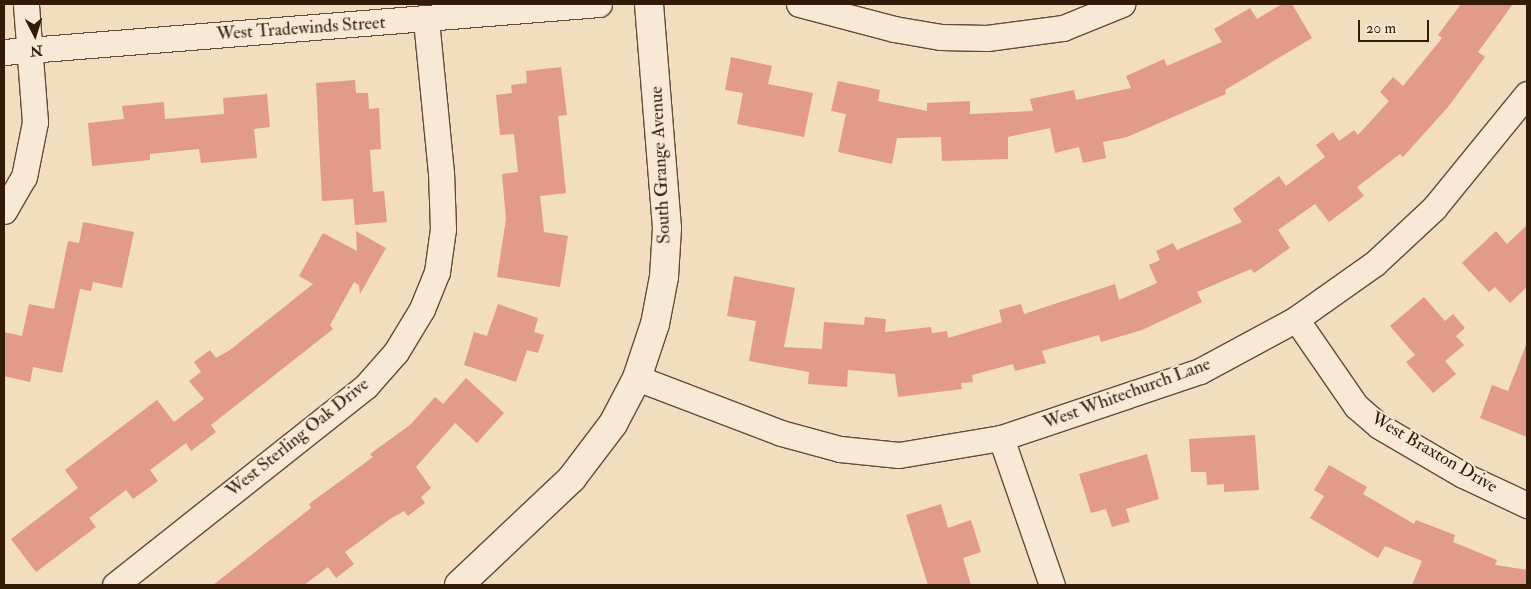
<!DOCTYPE html>
<style>
body{margin:0}
#map{position:relative;width:1531px;height:589px;overflow:hidden;background:#f2ddbf;font-family:"IM FELL Double Pica",serif}
div>[style]{position:absolute}
[style*='--x']{left:calc(var(--x)*1px);top:calc(var(--y)*1px);width:calc(var(--w)*1px);rotate:calc(var(--a)*1deg)}
.building>*{inset:0;background:#e29a8a}
.roads{filter:drop-shadow(1px 0 #634c35) drop-shadow(-1px 0 #634c35) drop-shadow(0 1px #634c35) drop-shadow(0 -1px #634c35)}
.minor>*{height:25px;margin:-12.5px;padding:0 12.5px;transform-origin:12.5px;border-radius:12.5px;background:#f7e9d5}
.tertiary>*{height:28px;margin:-14px;padding:0 14px;transform-origin:14px;border-radius:14px;background:#f7e9d5}
span{translate:-50% -50%;white-space:nowrap;text-align:center;line-height:1.15;-webkit-text-stroke:4px #f7e9d5;paint-order:stroke}
.street-label{font-size:18px;color:#331b07}
.frame{position:absolute;inset:0;border:5px solid #331b07;pointer-events:none}
.north{position:absolute;left:10px;top:10px;width:50px;height:50px;-webkit-text-stroke:4px #f7e9d5;paint-order:stroke;rotate:175deg;font-size:14px;font-weight:700;line-height:20px;text-align:center;color:#331b07}
.north::after{content:'';display:block;margin:auto;width:18px;height:22px;background:#331b07;clip-path:polygon(50% 0,100% 100%,50% 72%,0 100%)}
.scale{position:absolute;left:1358px;top:20px;width:71px;height:22px;box-sizing:border-box;border:2px solid #331b07;border-top:0;padding-left:6px;font-size:15px;line-height:18px;white-space:nowrap;color:#331b07;-webkit-text-stroke:4px #f7e9d5;paint-order:stroke}
</style>
<div id="map">
<div class="building">
<i style="clip-path:polygon(1282px 4px,1292px 4px,1312px 38px,1225px 90px,1226px 94px,1127px 137px,1103px 142px,1106px 158px,1083px 163px,1079px 147px,1055px 153px,1050px 128px,1008px 137px,1008px 159px,942px 161px,941px 137px,897px 138px,892px 164px,838px 152px,846px 114px,831px 111px,838px 81px,880px 90px,878px 101px,927px 111px,927px 103px,970px 101px,970px 114px,1033px 111px,1030px 99px,1074px 90px,1076px 100px,1131px 88px,1126px 76px,1164px 59px,1167px 66px,1222px 42px,1214px 29px,1250px 8px,1257px 19px)"></i>
<i style="clip-path:polygon(1461px 4px,1513px 4px,1478px 52px,1485px 57px,1448px 107px,1403px 157px,1400px 154px,1357px 187px,1364px 196px,1329px 222px,1315px 204px,1278px 230px,1290px 248px,1254px 273px,1251px 269px,1197px 292px,1202px 302px,1142px 330px,1101px 342px,1099px 335px,1042px 351px,1046px 363px,1015px 371px,1013px 364px,972px 375px,973px 382px,961px 383px,962px 389px,898px 397px,895px 374px,848px 370px,847px 387px,808px 384px,809px 372px,749px 361px,756px 321px,727px 316px,734px 276px,795px 288px,784px 347px,822px 349px,824px 322px,864px 325px,865px 317px,886px 319px,885px 332px,931px 327px,932px 333px,947px 331px,948px 338px,1002px 322px,999px 310px,1021px 304px,1024px 314px,1115px 284px,1119px 300px,1157px 283px,1149px 265px,1160px 260px,1156px 251px,1173px 243px,1177px 250px,1242px 222px,1233px 209px,1279px 176px,1286px 186px,1325px 157px,1316px 145px,1333px 132px,1339px 141px,1354px 130px,1358px 135px,1389px 101px,1380px 92px,1393px 77px,1403px 86px,1442px 38px,1438px 35px)"></i>
<i style="clip-path:polygon(731px 57px,772px 66px,768px 84px,813px 93px,804px 137px,737px 124px,743px 93px,725px 90px)"></i>
<i style="clip-path:polygon(561px 67px,567px 115px,558px 116px,566px 193px,540px 196px,544px 232px,568px 236px,560px 287px,497px 277px,506px 219px,502px 174px,518px 172px,514px 134px,500px 135px,496px 95px,512px 93px,511px 85px,527px 83px,526px 71px)"></i>
<i style="clip-path:polygon(355px 80px,356px 93px,368px 93px,369px 109px,379px 108px,381px 149px,370px 150px,373px 192px,384px 191px,387px 222px,355px 225px,353px 199px,322px 201px,316px 83px)"></i>
<i style="clip-path:polygon(267px 94px,270px 127px,254px 129px,257px 158px,201px 163px,199px 149px,150px 154px,150px 160px,92px 166px,88px 123px,124px 119px,122px 106px,164px 102px,165px 119px,224px 114px,223px 98px)"></i>
<i style="clip-path:polygon(83px 222px,134px 232px,122px 288px,93px 282px,91px 291px,80px 289px,62px 373px,33px 367px,30px 382px,4px 376px,4px 332px,22px 336px,29px 304px,54px 309px,68px 241px,79px 243px)"></i>
<i style="clip-path:polygon(1527px 225px,1527px 287px,1510px 303px,1495px 287px,1489px 292px,1462px 263px,1496px 231px,1507px 244px)"></i>
<i style="clip-path:polygon(356px 231px,386px 248px,360px 294px,359px 285px,354px 282px,330px 325px,333px 329px,211px 425px,216px 432px,191px 451px,186px 443px,150px 470px,158px 481px,133px 499px,126px 490px,89px 518px,96px 527px,36px 572px,11px 539px,78px 488px,65px 470px,157px 400px,174px 422px,204px 399px,189px 381px,201px 372px,194px 362px,210px 350px,216px 358px,230px 350px,313px 284px,299px 276px,323px 233px,357px 251px)"></i>
<i style="clip-path:polygon(1424px 297px,1445px 321px,1453px 314px,1465px 328px,1456px 336px,1464px 345px,1445px 361px,1456px 374px,1433px 393px,1406px 362px,1415px 355px,1390px 326px)"></i>
<i style="clip-path:polygon(498px 304px,538px 318px,534px 332px,544px 335px,538px 353px,527px 350px,516px 382px,464px 365px,474px 332px,487px 336px)"></i>
<i style="clip-path:polygon(1526px 345px,1527px 345px,1527px 437px,1480px 418px,1492px 385px,1508px 391px)"></i>
<i style="clip-path:polygon(466px 378px,504px 413px,477px 443px,455px 423px,416px 467px,431px 488px,421px 497px,425px 503px,408px 516px,404px 511px,390px 519px,345px 552px,354px 564px,336px 578px,328px 567px,304px 585px,213px 585px,311px 508px,309px 504px,373px 457px,370px 454px,410px 425px,435px 397px,443px 404px)"></i>
<i style="clip-path:polygon(1255px 435px,1259px 490px,1224px 492px,1224px 484px,1207px 485px,1206px 472px,1191px 472px,1189px 439px)"></i>
<i style="clip-path:polygon(1147px 454px,1159px 499px,1126px 509px,1130px 522px,1112px 527px,1106px 509px,1091px 513px,1079px 474px)"></i>
<i style="clip-path:polygon(1329px 465px,1367px 487px,1363px 494px,1414px 524px,1416px 520px,1455px 535px,1453px 542px,1497px 560px,1495px 565px,1527px 570px,1527px 585px,1412px 585px,1422px 561px,1385px 546px,1378px 558px,1310px 518px,1324px 496px,1314px 490px)"></i>
<i style="clip-path:polygon(941px 504px,948px 528px,971px 520px,981px 552px,963px 558px,971px 585px,928px 585px,906px 515px)"></i>
</div>
<div class="roads">
<div class="minor">
<i style="--x:799;--y:4;--w:98;--a:14.7"></i>
<i style="--x:894;--y:29;--w:48;--a:9.7"></i>
<i style="--x:941;--y:37;--w:46;--a:1.2"></i>
<i style="--x:987;--y:38;--w:77;--a:-7.5"></i>
<i style="--x:1063;--y:28;--w:64;--a:-22.1"></i>
<i style="--x:4;--y:52;--w:597;--a:-4.61"></i>
<i style="--x:4;--y:211;--w:39;--a:-60"></i>
<i style="--x:24;--y:177;--w:56;--a:-78.7"></i>
<i style="--x:35;--y:122;--w:118;--a:-94.4"></i>
<i style="--x:1296;--y:319;--w:106;--a:55.4"></i>
<i style="--x:1356;--y:406;--w:30;--a:41"></i>
<i style="--x:1379;--y:426;--w:97;--a:30.3"></i>
<i style="--x:1463;--y:475;--w:71;--a:25.1"></i>
<i style="--x:637;--y:378;--w:154;--a:20.9"></i>
<i style="--x:781;--y:433;--w:61;--a:15.2"></i>
<i style="--x:840;--y:449;--w:59;--a:5.8"></i>
<i style="--x:899;--y:455;--w:103;--a:-9.5"></i>
<i style="--x:1001;--y:438;--w:210;--a:-18.6"></i>
<i style="--x:1200;--y:371;--w:109;--a:-28.4"></i>
<i style="--x:1296;--y:319;--w:97;--a:-35.3"></i>
<i style="--x:1375;--y:263;--w:81;--a:-43"></i>
<i style="--x:1434;--y:208;--w:147;--a:-50.8"></i>
<i style="--x:1001;--y:438;--w:156;--a:70.9"></i>
<i style="--x:115;--y:585;--w:320;--a:-38.4"></i>
<i style="--x:366;--y:386;--w:45;--a:-48.6"></i>
<i style="--x:396;--y:352;--w:50;--a:-58.8"></i>
<i style="--x:422;--y:309;--w:40;--a:-68"></i>
<i style="--x:437;--y:272;--w:43;--a:-82.1"></i>
<i style="--x:443;--y:229;--w:56;--a:-92"></i>
<i style="--x:441;--y:173;--w:155;--a:-95.6"></i>
</div>
<div class="tertiary">
<i style="--x:459;--y:585;--w:156;--a:-43.4"></i>
<i style="--x:572;--y:478;--w:68;--a:-52.8"></i>
<i style="--x:613;--y:424;--w:52;--a:-62.4"></i>
<i style="--x:637;--y:378;--w:57;--a:-71.6"></i>
<i style="--x:655;--y:324;--w:48;--a:-79.2"></i>
<i style="--x:664;--y:277;--w:49;--a:-86.5"></i>
<i style="--x:667;--y:228;--w:225;--a:-94.6"></i>
</div>
</div>
<div class="street-label">
<span style="left:301px;top:29px;rotate:-4deg">West Tradewinds Street</span>
<span style="left:661px;top:165px;rotate:-93deg">South Grange Avenue</span>
<span style="left:1127px;top:394px;rotate:-20deg">West Whitechurch Lane</span>
<span style="left:298px;top:438px;rotate:-39deg">West Sterling Oak Drive</span>
<span style="left:1434px;top:453px;rotate:30deg">West Braxton Drive</span>
</div>
<div class="frame"></div>
<div class="north">N</div>
<div class="scale">20 m</div>
</div>
